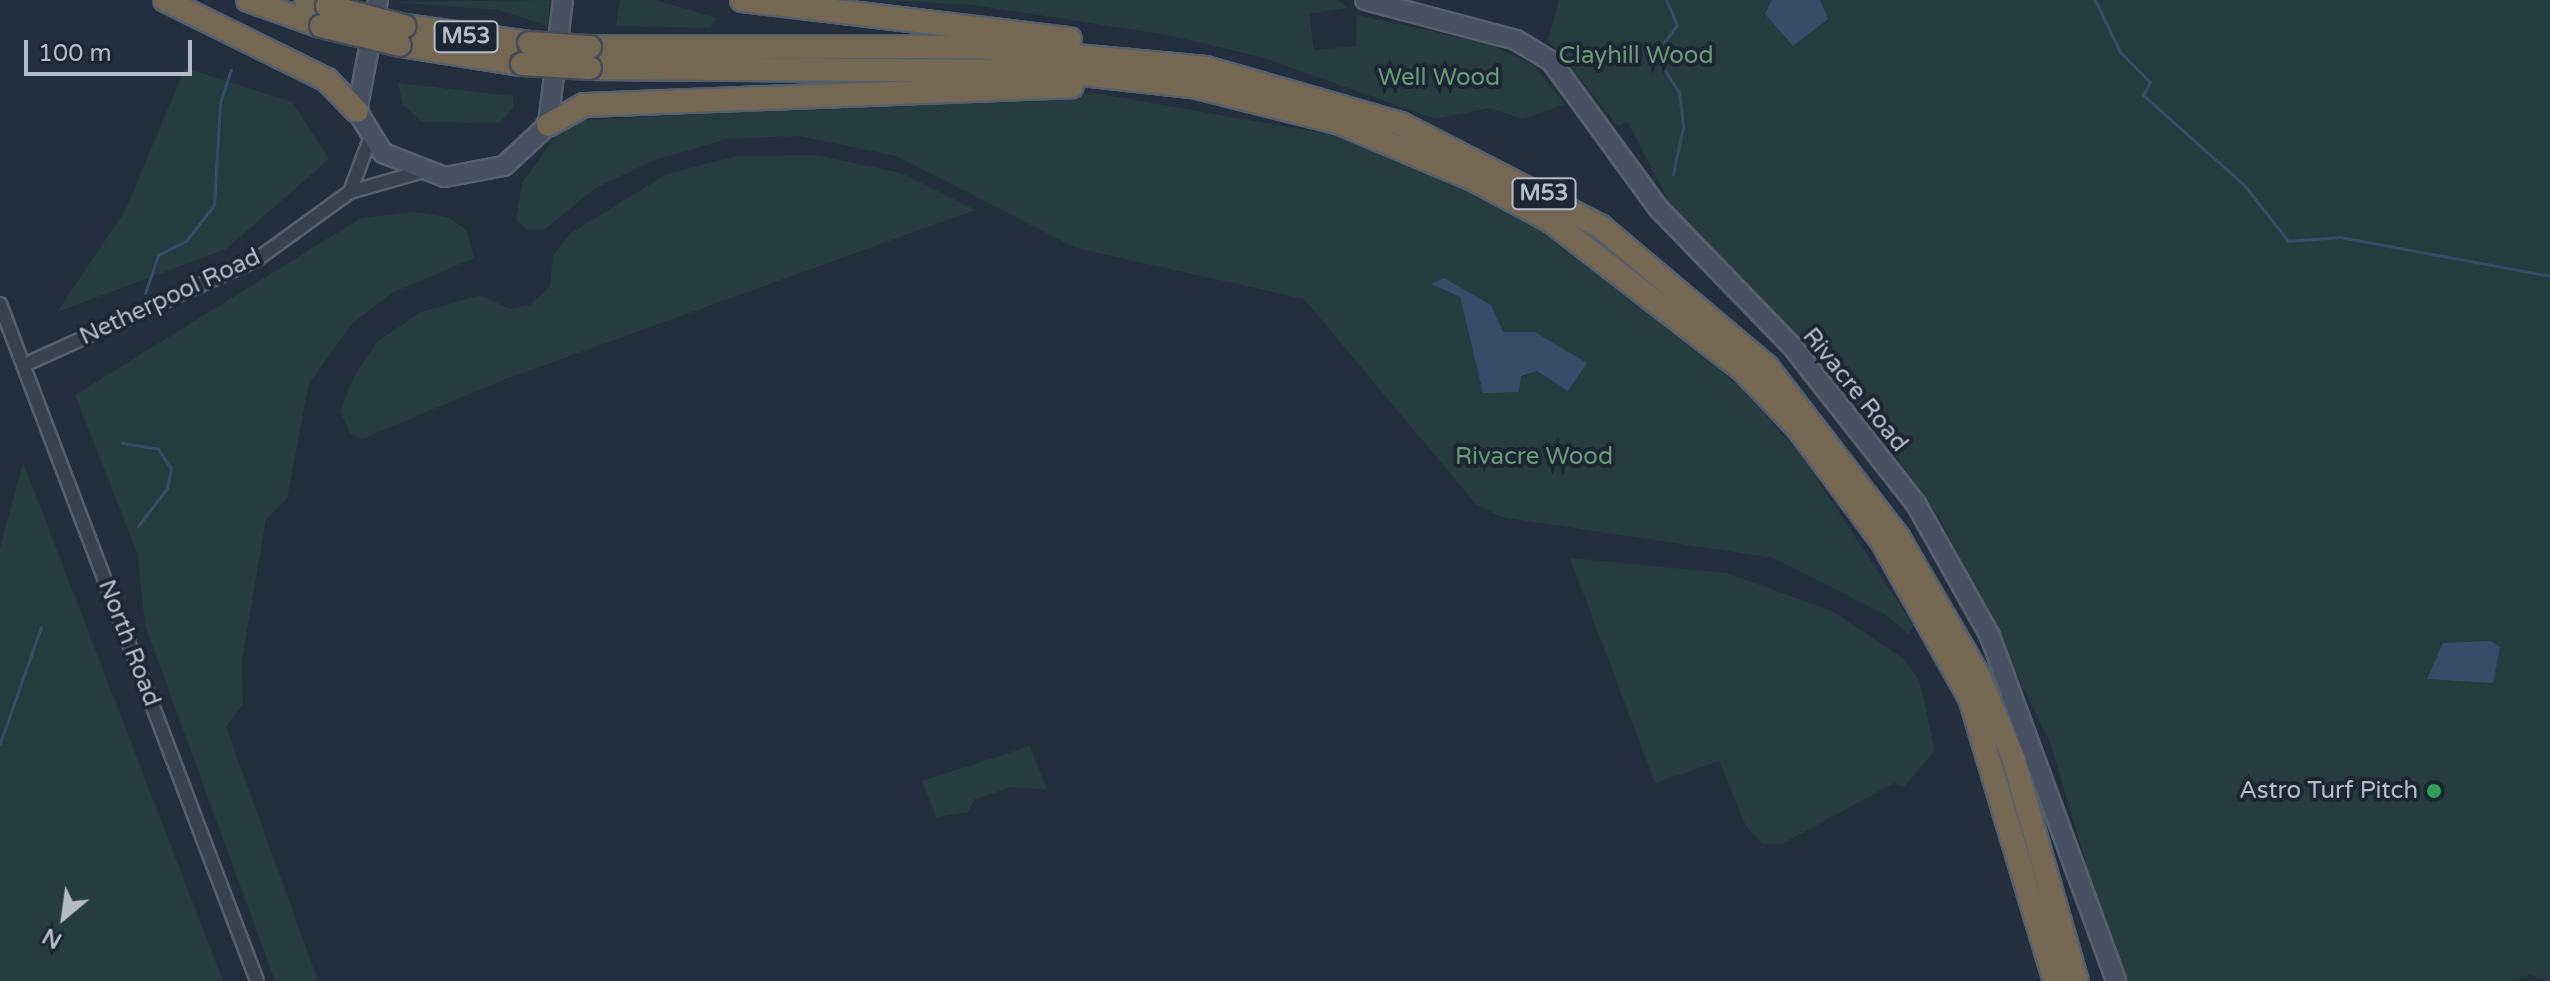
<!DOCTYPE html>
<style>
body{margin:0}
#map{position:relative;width:2550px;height:981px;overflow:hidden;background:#242f3e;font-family:"Varela Round",sans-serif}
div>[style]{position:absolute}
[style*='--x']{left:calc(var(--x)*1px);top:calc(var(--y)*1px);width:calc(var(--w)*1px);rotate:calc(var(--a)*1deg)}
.green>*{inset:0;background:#263c3f}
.water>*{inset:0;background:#394c67}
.stream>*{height:3px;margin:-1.5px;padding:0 1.5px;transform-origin:1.5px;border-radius:1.5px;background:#394c67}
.roads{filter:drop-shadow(2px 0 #565f6c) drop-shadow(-2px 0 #565f6c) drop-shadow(0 2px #565f6c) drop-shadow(0 -2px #565f6c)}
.minor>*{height:12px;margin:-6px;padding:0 6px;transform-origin:6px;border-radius:6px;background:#38414e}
.secondary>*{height:18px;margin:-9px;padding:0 9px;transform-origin:9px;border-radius:9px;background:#465061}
.motorway>*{height:22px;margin:-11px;padding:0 11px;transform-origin:11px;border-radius:11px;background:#746855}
.bridges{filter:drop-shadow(2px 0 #434c59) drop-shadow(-2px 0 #434c59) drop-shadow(0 2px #434c59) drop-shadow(0 -2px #434c59)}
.motorway-bridge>*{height:22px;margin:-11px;padding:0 11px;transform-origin:11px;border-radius:11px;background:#746855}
.dots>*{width:22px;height:22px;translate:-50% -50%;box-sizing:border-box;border:4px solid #1d2633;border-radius:50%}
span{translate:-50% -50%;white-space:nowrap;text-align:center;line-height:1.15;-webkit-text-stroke:8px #1d2633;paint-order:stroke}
.shield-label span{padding:2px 6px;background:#1d2633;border:2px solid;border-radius:6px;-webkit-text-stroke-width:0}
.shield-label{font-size:22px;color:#b4bcc9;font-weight:700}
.park-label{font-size:24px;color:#6b9a76}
.street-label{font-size:24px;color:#b4bcc9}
.poi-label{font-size:24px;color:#b4bcc9}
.right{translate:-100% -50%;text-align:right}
.north{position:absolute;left:24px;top:877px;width:80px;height:80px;-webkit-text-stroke:6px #1d2633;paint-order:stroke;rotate:209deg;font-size:22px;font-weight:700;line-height:32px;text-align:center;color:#b4bcc9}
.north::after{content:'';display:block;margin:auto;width:28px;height:36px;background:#b4bcc9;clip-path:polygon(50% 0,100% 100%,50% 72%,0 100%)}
.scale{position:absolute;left:24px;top:40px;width:168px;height:36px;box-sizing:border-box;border:4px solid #b4bcc9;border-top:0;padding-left:10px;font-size:24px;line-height:28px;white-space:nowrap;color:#b4bcc9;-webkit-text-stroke:6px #1d2633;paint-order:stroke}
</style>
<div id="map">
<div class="green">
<i style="clip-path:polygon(550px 0,548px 26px,499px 10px,392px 2px)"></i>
<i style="clip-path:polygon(620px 0,656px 0,716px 18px,710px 28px,616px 26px)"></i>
<i style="clip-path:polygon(879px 0,1338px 0,1347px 8px,1309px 14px,1314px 50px,1356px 46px,1357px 15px,1491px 44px,1534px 66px,1565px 104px,1523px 119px,1489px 108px,1436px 119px,1261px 57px,1167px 35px,974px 5px)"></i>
<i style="clip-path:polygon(1559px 0,2550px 0,2550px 981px,2529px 975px,2512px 981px,2121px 981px,2050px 742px,1940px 518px,1863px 411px,1669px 202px,1628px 122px,1618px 126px,1548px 40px)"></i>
<i style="clip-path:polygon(185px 68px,292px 102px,329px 159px,226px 249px,57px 312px,125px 211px)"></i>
<i style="clip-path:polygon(398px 83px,513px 96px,513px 108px,499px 123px,422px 122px,403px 105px)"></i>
<i style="clip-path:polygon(evenodd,1094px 93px,1340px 136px,1454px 182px,1562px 243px,1637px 296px,1741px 388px,1803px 458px,1914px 626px,1908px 634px,1885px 614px,1774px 558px,1501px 517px,1476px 504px,1304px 299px,1076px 248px,896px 156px,799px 136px,726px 139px,652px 161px,594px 189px,545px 229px,529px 231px,516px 220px,522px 183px,567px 121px,1094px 93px,1432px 284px,1491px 305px,1503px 332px,1535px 332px,1587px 363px,1570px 379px,1537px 371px,1483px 393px,1460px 297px,1432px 284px)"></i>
<i style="clip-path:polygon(816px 155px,901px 173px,975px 210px,503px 380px,362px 439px,350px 433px,340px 411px,354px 376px,377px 342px,421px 312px,480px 295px,510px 309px,530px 305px,550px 286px,553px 255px,571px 233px,667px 174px,736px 156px)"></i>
<i style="clip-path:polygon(414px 212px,448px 217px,467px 230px,474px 258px,392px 293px,352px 324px,309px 383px,287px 498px,266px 519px,242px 660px,243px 704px,226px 727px,318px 981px,275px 981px,145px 625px,137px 552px,75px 395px,361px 218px)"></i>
<i style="clip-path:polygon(23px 462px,223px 981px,0 981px,0 548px)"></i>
<i style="clip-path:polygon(1570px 558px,1727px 573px,1832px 611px,1905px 660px,1919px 680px,1935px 750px,1904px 787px,1894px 783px,1782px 844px,1763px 844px,1746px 826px,1719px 761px,1655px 783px)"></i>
<i style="clip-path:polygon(1030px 746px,1047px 790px,1012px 787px,975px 799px,968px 812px,936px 817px,922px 781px)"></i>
</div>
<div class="water">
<i style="clip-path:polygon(1772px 0,1820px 0,1828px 19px,1793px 46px,1765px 14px)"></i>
<i style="clip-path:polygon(1444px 278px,1491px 305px,1503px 332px,1535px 332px,1587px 363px,1568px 391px,1537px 371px,1521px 376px,1519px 392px,1483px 393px,1460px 297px,1431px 284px)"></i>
<i style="clip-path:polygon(2490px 641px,2500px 647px,2493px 683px,2427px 679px,2443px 643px)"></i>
</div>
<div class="stream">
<i style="--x:1666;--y:0;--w:27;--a:66"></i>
<i style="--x:1677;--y:25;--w:31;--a:126"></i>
<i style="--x:1659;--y:50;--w:13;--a:86"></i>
<i style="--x:1660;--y:63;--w:35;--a:57"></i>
<i style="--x:1679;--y:92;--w:35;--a:83"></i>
<i style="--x:1683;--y:127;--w:48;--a:102"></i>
<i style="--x:2095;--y:0;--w:58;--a:64.3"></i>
<i style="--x:2120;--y:52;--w:42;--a:45"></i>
<i style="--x:2150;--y:82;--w:15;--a:118"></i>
<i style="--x:2143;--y:95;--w:137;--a:41.7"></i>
<i style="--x:2245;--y:186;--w:70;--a:52"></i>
<i style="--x:2288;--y:241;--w:52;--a:-4.4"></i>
<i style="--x:2340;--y:237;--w:214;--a:10.5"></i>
<i style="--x:145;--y:293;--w:40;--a:-71.1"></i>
<i style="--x:158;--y:255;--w:31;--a:-27"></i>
<i style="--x:186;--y:241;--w:46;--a:-52.1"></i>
<i style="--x:214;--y:205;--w:102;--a:-86.6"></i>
<i style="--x:220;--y:103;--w:35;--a:-72"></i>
<i style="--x:122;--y:443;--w:36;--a:9"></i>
<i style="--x:158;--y:449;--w:23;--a:56"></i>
<i style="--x:171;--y:468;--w:20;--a:101"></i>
<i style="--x:167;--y:488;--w:48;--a:127.3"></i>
<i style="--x:0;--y:743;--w:123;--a:-70.5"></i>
</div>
<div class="roads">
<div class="minor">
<i style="--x:350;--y:192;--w:57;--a:-69.3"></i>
<i style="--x:0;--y:304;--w:724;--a:69.21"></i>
<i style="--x:24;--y:365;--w:255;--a:-24.4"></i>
<i style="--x:256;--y:260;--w:116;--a:-35.9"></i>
<i style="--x:350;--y:192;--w:73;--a:-15.9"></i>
</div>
<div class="secondary">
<i style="--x:378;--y:0;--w:113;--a:100.7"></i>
<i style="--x:357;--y:111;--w:49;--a:58.2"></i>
<i style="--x:383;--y:153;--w:66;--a:21.2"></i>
<i style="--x:445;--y:177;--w:60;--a:-10.6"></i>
<i style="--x:504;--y:166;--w:60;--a:-43"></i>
<i style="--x:548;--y:125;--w:126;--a:-83.2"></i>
<i style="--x:1365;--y:0;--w:156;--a:14.8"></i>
<i style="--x:1516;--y:40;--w:41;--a:31"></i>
<i style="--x:1551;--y:61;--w:183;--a:53.9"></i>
<i style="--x:1659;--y:209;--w:190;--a:45.9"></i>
<i style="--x:1791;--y:345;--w:202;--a:51.8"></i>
<i style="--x:1916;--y:504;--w:151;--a:60.7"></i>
<i style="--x:1990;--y:636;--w:367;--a:69.9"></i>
</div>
<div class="motorway">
<i style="--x:165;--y:0;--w:181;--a:26.3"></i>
<i style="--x:327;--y:80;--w:43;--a:45.9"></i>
<i style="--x:248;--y:0;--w:77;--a:19.6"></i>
<i style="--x:306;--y:0;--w:22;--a:16"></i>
<i style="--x:742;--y:0;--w:330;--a:6.8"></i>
<i style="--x:404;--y:26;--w:126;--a:7.7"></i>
<i style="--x:400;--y:45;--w:123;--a:8.9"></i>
<i style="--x:590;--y:47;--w:387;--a:0"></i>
<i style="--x:977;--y:47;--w:230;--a:5.2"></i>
<i style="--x:1206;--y:68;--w:203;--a:16"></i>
<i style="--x:1401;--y:124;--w:225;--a:27.2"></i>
<i style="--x:1601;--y:227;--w:217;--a:40.1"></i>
<i style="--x:1767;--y:367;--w:215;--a:52.4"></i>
<i style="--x:1898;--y:537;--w:162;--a:59.9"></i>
<i style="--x:1979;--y:677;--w:87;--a:67"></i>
<i style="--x:2013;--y:757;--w:233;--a:74.1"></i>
<i style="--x:590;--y:68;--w:465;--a:0.4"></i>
<i style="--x:1055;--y:71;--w:143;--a:6.4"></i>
<i style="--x:1197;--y:87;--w:147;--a:14.1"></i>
<i style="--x:1340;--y:123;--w:147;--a:22.9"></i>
<i style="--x:1475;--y:180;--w:86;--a:28.3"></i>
<i style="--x:1551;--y:221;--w:243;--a:37.8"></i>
<i style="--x:1743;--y:370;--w:79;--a:46.5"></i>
<i style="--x:1797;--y:427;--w:142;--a:53.3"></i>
<i style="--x:1882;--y:541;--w:180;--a:60.7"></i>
<i style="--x:1970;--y:698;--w:295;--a:73.3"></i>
<i style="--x:548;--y:125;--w:41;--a:-29.1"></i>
<i style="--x:584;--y:105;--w:488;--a:-2.2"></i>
</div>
</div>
<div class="bridges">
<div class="motorway-bridge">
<i style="--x:327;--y:6;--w:80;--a:14.6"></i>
<i style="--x:321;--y:26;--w:81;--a:13.5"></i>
<i style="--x:529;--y:43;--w:61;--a:3.8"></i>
<i style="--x:522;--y:64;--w:68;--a:3.4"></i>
</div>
</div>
<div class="dots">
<i style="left:2434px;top:791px;background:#2e9e5b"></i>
</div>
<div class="shield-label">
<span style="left:466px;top:37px">M53</span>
<span style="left:1544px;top:194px">M53</span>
</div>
<div class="park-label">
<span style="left:1636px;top:56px">Clayhill Wood</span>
<span style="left:1439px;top:78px">Well Wood</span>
<span style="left:1534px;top:457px">Rivacre Wood</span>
</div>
<div class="street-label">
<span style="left:170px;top:297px;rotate:-25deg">Netherpool Road</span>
<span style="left:1855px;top:390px;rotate:51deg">Rivacre Road</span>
<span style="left:129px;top:643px;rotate:69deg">North Road</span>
</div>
<div class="poi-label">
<span class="right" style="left:2418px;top:791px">Astro Turf Pitch</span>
</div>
<div class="north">N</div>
<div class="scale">100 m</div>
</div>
